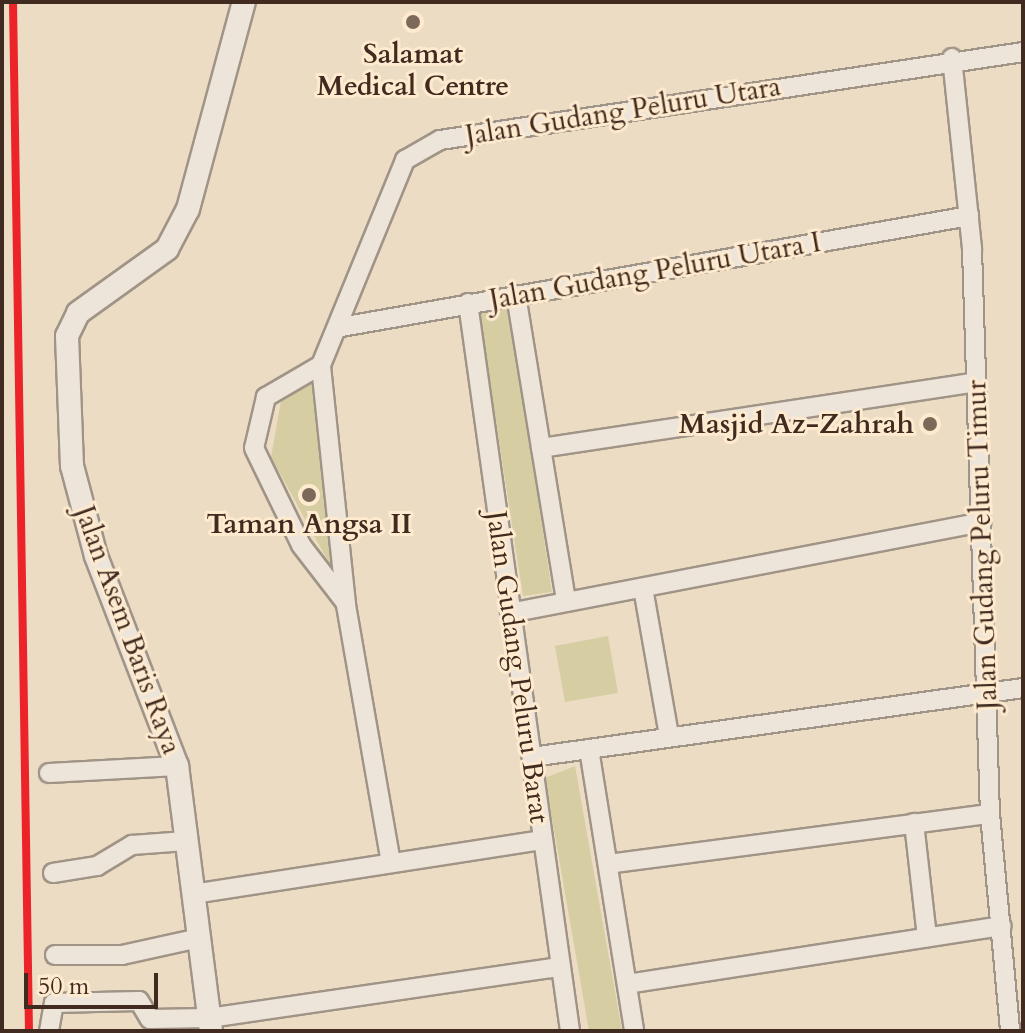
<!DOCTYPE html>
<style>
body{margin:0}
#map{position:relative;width:1025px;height:1033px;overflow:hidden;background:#ecdcc4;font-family:Cardo,serif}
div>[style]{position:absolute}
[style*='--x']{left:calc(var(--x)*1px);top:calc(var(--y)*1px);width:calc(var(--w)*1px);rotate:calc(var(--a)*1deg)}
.green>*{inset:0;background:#d7cda3}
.roads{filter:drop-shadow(2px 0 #a09486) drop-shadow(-2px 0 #a09486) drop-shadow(0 2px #a09486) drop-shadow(0 -2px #a09486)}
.minor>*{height:18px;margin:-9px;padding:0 9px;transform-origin:9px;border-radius:9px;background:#eee5da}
.tertiary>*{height:22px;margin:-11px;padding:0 11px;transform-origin:11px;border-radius:11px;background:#eee5da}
.rail-1>*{height:8px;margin:-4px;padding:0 4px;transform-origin:4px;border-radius:4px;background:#ec2329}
.dots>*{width:22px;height:22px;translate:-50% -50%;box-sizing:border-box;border:4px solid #feeace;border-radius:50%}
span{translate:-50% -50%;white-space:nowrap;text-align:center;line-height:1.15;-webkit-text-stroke:6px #feeace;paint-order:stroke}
.poi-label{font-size:28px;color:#412b20;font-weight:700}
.right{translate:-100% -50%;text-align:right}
.street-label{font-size:28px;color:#412b20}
.frame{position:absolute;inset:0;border:4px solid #412b20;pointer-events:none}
.scale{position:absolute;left:24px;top:973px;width:134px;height:36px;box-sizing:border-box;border:4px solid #412b20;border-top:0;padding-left:10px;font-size:24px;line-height:28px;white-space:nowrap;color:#412b20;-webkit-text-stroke:6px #feeace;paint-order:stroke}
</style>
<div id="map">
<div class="green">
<i style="clip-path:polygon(509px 306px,552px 592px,523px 596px,479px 311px)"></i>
<i style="clip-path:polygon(318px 378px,334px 572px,271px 457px,281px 401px)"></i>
<i style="clip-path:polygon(608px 636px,618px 693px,565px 702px,555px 646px)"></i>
<i style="clip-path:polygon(575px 766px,622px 1031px,589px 1031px,545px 778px)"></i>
</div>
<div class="roads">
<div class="minor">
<i style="--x:952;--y:58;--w:192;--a:84"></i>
<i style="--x:972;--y:249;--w:565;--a:88.18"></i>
<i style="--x:990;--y:814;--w:218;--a:84.7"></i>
<i style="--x:516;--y:295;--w:311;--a:80.7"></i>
<i style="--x:468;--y:303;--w:735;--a:82.02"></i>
<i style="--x:341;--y:327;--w:638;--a:-10.02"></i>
<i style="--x:321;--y:365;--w:64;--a:149.8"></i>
<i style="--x:266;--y:397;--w:52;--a:103.2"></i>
<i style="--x:254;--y:448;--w:108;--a:64.1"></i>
<i style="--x:301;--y:545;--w:72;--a:52.3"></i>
<i style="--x:541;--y:448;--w:440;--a:-8.6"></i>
<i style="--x:643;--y:588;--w:150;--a:80"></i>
<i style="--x:510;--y:613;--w:480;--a:-10.9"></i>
<i style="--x:589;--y:749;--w:286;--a:80.9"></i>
<i style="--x:532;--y:757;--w:496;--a:-8"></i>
<i style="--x:49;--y:773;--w:128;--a:-3.1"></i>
<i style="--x:914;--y:823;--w:115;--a:83.5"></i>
<i style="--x:391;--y:863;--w:263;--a:-99.9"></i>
<i style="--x:346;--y:604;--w:240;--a:-96"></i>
<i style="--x:321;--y:365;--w:222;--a:-67.7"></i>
<i style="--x:405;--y:160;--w:40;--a:-29.7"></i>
<i style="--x:440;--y:140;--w:590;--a:-8.58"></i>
<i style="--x:608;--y:864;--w:385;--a:-7.5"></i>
<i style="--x:53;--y:873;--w:45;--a:-9"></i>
<i style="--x:97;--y:866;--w:41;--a:-31"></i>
<i style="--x:132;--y:845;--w:54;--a:-4.2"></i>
<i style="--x:193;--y:894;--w:354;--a:-8.8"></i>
<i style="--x:55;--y:955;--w:67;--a:0"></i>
<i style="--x:122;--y:955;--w:79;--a:-12.4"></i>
<i style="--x:627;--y:984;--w:379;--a:-8.8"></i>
<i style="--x:49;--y:1031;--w:28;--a:-80"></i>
<i style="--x:54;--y:1003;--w:85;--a:-1.3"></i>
<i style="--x:139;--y:1001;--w:21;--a:59"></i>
<i style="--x:150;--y:1019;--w:59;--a:-1"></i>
<i style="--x:209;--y:1018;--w:355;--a:-8.3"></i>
</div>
<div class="tertiary">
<i style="--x:211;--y:1031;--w:267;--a:-97.3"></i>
<i style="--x:177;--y:766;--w:225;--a:-111.1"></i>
<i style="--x:96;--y:556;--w:93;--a:-104.9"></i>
<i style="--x:72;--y:466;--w:130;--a:-92.2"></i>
<i style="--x:67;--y:336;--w:25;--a:-64"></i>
<i style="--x:78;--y:313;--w:110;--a:-35.7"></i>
<i style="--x:167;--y:249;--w:45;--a:-62.3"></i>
<i style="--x:188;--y:209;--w:214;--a:-74.9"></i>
</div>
</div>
<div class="rail-1">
<i style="--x:13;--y:2;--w:1029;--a:89.11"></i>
</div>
<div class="dots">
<i style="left:413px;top:22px;background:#7d6959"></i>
<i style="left:930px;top:424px;background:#7d6959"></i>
<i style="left:309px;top:495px;background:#7d6959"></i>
</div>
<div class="poi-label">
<span style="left:413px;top:70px">Salamat<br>Medical Centre</span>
<span class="right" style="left:914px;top:424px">Masjid Az-Zahrah</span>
<span style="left:309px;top:524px">Taman Angsa II</span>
</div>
<div class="street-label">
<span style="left:623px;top:111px;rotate:-9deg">Jalan Gudang Peluru Utara</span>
<span style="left:655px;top:271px;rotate:-10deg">Jalan Gudang Peluru Utara I</span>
<span style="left:982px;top:545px;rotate:-92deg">Jalan Gudang Peluru Timur</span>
<span style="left:128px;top:630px;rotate:70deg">Jalan Asem Baris Raya</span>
<span style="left:518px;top:667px;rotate:82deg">Jalan Gudang Peluru Barat</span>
</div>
<div class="frame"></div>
<div class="scale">50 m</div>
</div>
